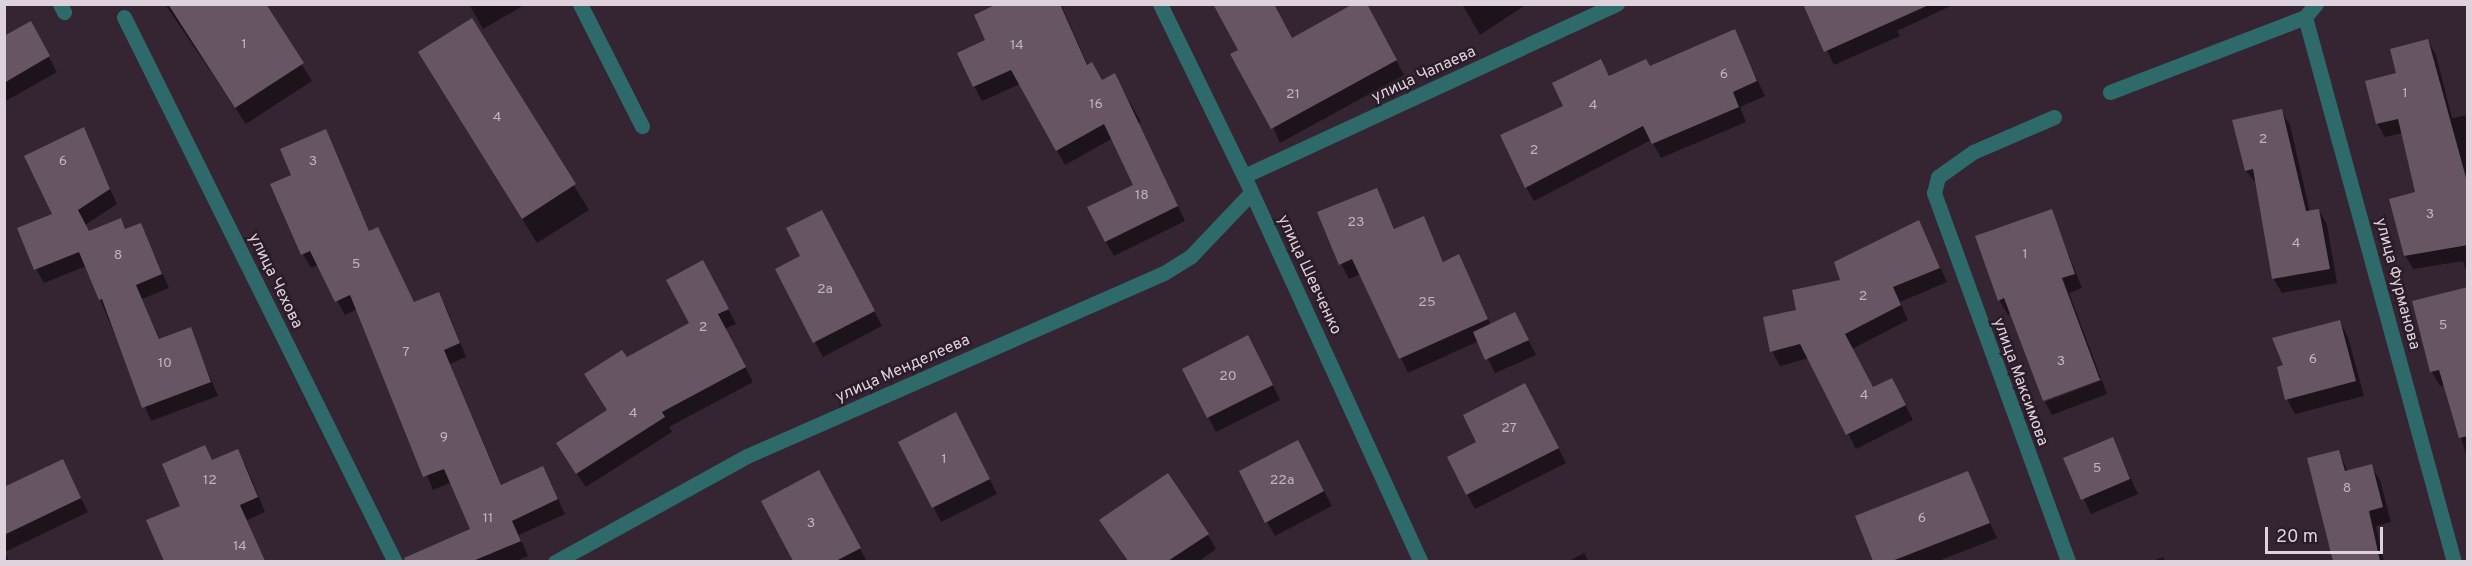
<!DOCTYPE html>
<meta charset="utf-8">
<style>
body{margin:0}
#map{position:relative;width:2472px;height:566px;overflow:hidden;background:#352533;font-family:Overpass,sans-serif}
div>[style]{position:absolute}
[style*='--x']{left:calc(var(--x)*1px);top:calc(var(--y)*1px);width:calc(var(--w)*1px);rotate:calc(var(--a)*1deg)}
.shadow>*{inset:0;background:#0007}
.building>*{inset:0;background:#675564}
.lane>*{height:15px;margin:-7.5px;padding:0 7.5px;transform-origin:7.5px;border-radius:7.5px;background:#2e6a6a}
.street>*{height:15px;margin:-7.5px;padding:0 7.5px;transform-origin:7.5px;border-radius:7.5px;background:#2e6a6a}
span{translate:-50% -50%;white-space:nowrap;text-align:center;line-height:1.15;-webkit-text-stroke:5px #2b1c29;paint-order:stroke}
.number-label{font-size:14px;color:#c0b4be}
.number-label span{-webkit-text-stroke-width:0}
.street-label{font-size:16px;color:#ded3dc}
.frame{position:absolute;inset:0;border:6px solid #ded3dc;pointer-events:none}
.scale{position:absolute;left:2265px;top:527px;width:118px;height:27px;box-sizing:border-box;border:3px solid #ded3dc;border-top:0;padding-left:8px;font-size:18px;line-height:21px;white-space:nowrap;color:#ded3dc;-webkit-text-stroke:4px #2b1c29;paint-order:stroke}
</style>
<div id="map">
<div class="shadow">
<i style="clip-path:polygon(165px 4px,264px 4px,312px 81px,246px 124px)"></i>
<i style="clip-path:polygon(469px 4px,526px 4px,483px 29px)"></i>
<i style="clip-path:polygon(1001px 4px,1061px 4px,1088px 66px,1101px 82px,1121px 87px,1141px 122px,1138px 124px,1185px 221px,1114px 256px,1106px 242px,1135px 186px,1113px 138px,1065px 165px,1020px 84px,982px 101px,974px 86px)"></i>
<i style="clip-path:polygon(1366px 4px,1404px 75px,1280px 143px,1240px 50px,1292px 40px)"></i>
<i style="clip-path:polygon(1462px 4px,1527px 4px,1480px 35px)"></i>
<i style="clip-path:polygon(1805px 4px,1955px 4px,1897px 31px,1900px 36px,1834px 65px)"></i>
<i style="clip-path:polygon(472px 21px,589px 210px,537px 243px,420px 53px)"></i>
<i style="clip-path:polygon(30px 23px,57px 72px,4px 102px,4px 38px)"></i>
<i style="clip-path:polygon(1734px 31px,1765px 96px,1740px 107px,1746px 122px,1661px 158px,1651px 140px,1534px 201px,1526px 187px,1565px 106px,1601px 61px,1610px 77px,1650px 68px)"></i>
<i style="clip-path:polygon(2428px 41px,2436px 55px,2452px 118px,2468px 115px,2468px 277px,2463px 261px,2413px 269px,2405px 255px,2417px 193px,2403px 133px,2385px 137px,2377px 123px,2398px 75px)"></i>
<i style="clip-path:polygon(2281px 110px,2290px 125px,2310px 212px,2319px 210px,2327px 225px,2337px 283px,2282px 293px,2273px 278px,2257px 184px,2246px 171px)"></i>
<i style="clip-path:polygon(83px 129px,117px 204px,85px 225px,89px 233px,120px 220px,126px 230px,140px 225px,169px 288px,142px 299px,160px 340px,190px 329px,218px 396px,151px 421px,86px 266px,44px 283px,36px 269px)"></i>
<i style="clip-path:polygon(325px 131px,370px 233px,415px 303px,438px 294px,446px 307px,466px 357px,450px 364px,502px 486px,550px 481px,565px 514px,519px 535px,528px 556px,514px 562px,456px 562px,447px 541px,472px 530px,452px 482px,433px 490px,358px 309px,345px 315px,318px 265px,311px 268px,303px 254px,293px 176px)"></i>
<i style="clip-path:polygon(1377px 189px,1395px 230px,1423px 218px,1444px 263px,1466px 271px,1491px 325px,1515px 314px,1536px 355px,1495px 373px,1479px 341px,1408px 373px,1361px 274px,1349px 279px,1341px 264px)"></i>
<i style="clip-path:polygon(2051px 211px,2082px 288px,2069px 293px,2101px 378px,2044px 399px,2011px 313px,2008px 315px,1999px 300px)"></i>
<i style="clip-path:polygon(1919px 222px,1947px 282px,1900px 302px,1908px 320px,1852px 349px,1873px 389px,1900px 394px,1913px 420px,1856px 449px,1809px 358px,1780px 366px,1772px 351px,1797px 311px)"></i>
<i style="clip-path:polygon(830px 226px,882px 326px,823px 357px,777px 270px,802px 257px)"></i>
<i style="clip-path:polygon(711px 276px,736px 324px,725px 329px,753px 382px,669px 427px,672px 432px,586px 487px,566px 458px,609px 411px,627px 359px,691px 324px)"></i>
<i style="clip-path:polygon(2340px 322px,2348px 337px,2364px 396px,2295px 414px,2287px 399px,2285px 365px)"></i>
<i style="clip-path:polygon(2468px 331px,2468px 461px,2445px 385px,2440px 386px,2432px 372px,2424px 342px)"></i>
<i style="clip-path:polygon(1256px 351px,1280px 400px,1216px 432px,1208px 417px)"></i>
<i style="clip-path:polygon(2102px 380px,2107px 394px,2052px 415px,2045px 402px)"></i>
<i style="clip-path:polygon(1533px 399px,1566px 463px,1475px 509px,1467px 494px,1478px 442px)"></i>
<i style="clip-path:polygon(964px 428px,997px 494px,941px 522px,900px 442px)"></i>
<i style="clip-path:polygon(2112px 439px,2138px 494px,2091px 514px,2065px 459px)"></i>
<i style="clip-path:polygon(205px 447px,213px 462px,237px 451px,246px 466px,265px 512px,247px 520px,265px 562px,179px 562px,159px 517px,182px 507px)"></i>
<i style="clip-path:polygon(2339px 452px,2348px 472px,2371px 466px,2380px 480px,2391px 522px,2376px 526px,2384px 562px,2336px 562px,2328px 522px)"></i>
<i style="clip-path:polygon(1306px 457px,1332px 506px,1275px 536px,1267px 522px)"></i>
<i style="clip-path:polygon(62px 461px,88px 512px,5px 552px,9px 562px,4px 562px,4px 496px)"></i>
<i style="clip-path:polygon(1968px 473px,1997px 538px,1936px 562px,1875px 562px,1857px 517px)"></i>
<i style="clip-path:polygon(827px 486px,867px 562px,795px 562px,763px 502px)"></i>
<i style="clip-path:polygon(1110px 535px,1208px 535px,1216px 549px,1198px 562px,1128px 562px)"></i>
<i style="clip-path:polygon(1584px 553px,1589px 562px,1567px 562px)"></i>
<i style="clip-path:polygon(2163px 557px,2166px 562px,2150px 562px)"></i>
</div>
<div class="building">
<i style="clip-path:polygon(168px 4px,266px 4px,304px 63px,235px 108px)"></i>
<i style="clip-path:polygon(997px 4px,1060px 4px,1087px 65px,1092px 62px,1102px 80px,1115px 73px,1178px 206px,1105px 242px,1087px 207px,1133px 185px,1104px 124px,1056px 151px,1011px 70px,973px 87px,957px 53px,985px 40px,974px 15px)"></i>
<i style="clip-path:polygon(1213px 4px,1274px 4px,1292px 38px,1353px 4px,1367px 4px,1397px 60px,1271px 129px,1230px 54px,1238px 50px)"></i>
<i style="clip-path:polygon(1803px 4px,1931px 4px,1824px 52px)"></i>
<i style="clip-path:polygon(472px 18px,576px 184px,522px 219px,418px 52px)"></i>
<i style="clip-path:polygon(31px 21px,50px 56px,4px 83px,4px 36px)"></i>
<i style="clip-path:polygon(1735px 29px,1757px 81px,1733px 92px,1739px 107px,1652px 144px,1643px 126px,1525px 188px,1500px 135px,1563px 106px,1552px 83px,1601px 59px,1609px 76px,1646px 59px,1650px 66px)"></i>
<i style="clip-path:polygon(2428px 39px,2468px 185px,2468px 245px,2404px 256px,2389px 199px,2415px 192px,2398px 119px,2376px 124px,2365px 81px,2396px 73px,2390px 49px)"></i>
<i style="clip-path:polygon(2282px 109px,2306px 211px,2319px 209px,2330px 269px,2272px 279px,2253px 169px,2245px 171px,2232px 120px)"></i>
<i style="clip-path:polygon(84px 127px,110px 189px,78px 210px,89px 231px,121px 218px,125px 229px,141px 223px,162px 274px,136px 285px,159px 339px,191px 327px,211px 382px,142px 408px,102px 299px,99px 300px,79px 252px,34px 270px,17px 228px,52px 214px,24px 156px)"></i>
<i style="clip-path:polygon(326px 129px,369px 231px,378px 227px,414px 302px,439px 292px,460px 343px,444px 350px,501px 485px,543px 466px,558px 499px,512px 521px,521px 541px,473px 561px,405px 561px,404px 558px,470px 529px,444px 469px,423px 477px,350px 295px,335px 302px,310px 251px,301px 255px,270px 184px,291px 175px,280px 149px)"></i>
<i style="clip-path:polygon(1377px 188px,1394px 229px,1424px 216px,1443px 262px,1459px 254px,1488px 319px,1399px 359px,1352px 259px,1339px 265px,1317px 212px)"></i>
<i style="clip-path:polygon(2052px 209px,2075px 274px,2062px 278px,2100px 380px,2043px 401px,2004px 298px,1998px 301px,1975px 236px)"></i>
<i style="clip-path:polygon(822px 210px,875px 311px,813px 343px,775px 269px,800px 256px,786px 228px)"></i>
<i style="clip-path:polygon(1919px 220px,1940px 268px,1893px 287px,1901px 305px,1845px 334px,1873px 387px,1892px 378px,1906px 405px,1846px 435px,1800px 344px,1770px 352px,1763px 317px,1796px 310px,1792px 290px,1840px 280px,1834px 262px)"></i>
<i style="clip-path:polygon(703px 260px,729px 309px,718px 314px,746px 367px,662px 412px,665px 417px,576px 474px,556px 443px,607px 410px,584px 374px,622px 350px,627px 357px,689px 323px,666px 280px)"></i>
<i style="clip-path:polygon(2468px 287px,2468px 436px,2459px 438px,2439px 370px,2430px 372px,2412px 301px)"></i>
<i style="clip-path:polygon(1515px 312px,1529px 340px,1485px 360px,1473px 332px)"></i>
<i style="clip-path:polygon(2340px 320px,2356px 381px,2285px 400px,2277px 367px,2283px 365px,2272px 338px)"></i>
<i style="clip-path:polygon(1248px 335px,1273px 385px,1207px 418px,1182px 369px)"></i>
<i style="clip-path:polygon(1525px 383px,1559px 448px,1466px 495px,1447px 457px,1476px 442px,1463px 415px)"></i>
<i style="clip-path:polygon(956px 412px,990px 479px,932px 508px,898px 442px)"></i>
<i style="clip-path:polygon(2113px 437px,2130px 479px,2081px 500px,2063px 458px)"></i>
<i style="clip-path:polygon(1298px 440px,1324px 491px,1265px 523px,1239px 471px)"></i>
<i style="clip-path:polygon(205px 445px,212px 460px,238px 449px,258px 497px,240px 505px,265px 561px,164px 561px,146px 520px,180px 506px,162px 464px)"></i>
<i style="clip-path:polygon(2339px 450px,2345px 471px,2372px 464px,2383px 507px,2369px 511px,2380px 561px,2333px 561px,2307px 458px)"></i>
<i style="clip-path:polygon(63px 459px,81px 498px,4px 535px,4px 487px)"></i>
<i style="clip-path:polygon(819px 470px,861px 548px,836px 561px,793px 561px,761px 501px)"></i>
<i style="clip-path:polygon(1968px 471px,1990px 523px,1892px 561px,1873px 561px,1855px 516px)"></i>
<i style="clip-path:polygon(1168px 473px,1209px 534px,1168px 561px,1128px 561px,1099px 520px)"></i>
</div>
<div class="lane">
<i style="--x:60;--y:4;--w:9;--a:63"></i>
<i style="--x:580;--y:4;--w:137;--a:63.1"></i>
</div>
<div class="street">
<i style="--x:1160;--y:4;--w:191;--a:64"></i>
<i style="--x:1244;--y:176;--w:425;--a:65.4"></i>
<i style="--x:124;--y:17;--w:609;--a:63.56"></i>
<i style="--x:2305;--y:17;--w:565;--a:74.71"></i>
<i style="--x:2110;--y:92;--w:209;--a:-21"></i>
<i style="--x:2305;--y:17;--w:17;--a:-50"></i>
<i style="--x:2054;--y:117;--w:88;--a:156.6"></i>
<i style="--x:1973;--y:152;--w:43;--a:144.5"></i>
<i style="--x:1938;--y:177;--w:16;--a:104"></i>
<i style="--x:1934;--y:193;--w:393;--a:70"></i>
<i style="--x:1244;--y:176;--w:411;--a:-24.8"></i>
<i style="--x:555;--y:562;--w:219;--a:-28.9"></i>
<i style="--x:747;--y:456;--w:455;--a:-23.7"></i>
<i style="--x:1164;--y:273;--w:32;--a:-32"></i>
<i style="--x:1191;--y:256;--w:87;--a:-46.4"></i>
</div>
<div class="number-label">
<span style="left:244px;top:45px">1</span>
<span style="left:1017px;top:46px">14</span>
<span style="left:1724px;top:75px">6</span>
<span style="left:2405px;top:94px">1</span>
<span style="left:1293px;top:95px">21</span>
<span style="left:1096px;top:105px">16</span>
<span style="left:1593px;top:106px">4</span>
<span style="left:497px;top:118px">4</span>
<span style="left:2263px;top:140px">2</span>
<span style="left:1534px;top:151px">2</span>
<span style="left:63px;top:162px">6</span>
<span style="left:313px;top:162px">3</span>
<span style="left:1142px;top:196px">18</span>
<span style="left:2430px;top:215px">3</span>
<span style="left:1356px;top:223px">23</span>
<span style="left:2296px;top:244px">4</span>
<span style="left:2025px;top:255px">1</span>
<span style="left:118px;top:256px">8</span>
<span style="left:356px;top:265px">5</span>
<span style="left:825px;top:290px">2а</span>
<span style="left:1863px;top:297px">2</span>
<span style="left:1427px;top:303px">25</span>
<span style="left:2443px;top:326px">5</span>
<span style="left:703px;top:328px">2</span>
<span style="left:406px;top:353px">7</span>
<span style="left:2313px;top:360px">6</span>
<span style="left:2061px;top:362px">3</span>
<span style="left:165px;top:364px">10</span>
<span style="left:1228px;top:377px">20</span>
<span style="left:1864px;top:396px">4</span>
<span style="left:633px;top:414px">4</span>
<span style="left:1509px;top:429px">27</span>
<span style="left:444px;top:438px">9</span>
<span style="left:944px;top:460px">1</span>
<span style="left:2097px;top:469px">5</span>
<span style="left:210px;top:481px">12</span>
<span style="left:1282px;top:481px">22а</span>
<span style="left:2347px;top:489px">8</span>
<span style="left:488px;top:519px">11</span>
<span style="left:1922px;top:519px">6</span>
<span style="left:811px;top:524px">3</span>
<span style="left:240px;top:547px">14</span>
</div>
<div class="street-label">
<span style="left:1424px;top:75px;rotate:-25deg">улица Чапаева</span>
<span style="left:1309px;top:275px;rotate:65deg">улица Шевченко</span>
<span style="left:275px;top:281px;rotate:64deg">улица Чехова</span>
<span style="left:2397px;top:284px;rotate:75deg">улица Фурманова</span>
<span style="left:903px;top:369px;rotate:-24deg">улица Менделеева</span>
<span style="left:2020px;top:382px;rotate:70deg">улица Максимова</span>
</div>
<div class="frame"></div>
<div class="scale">20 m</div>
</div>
